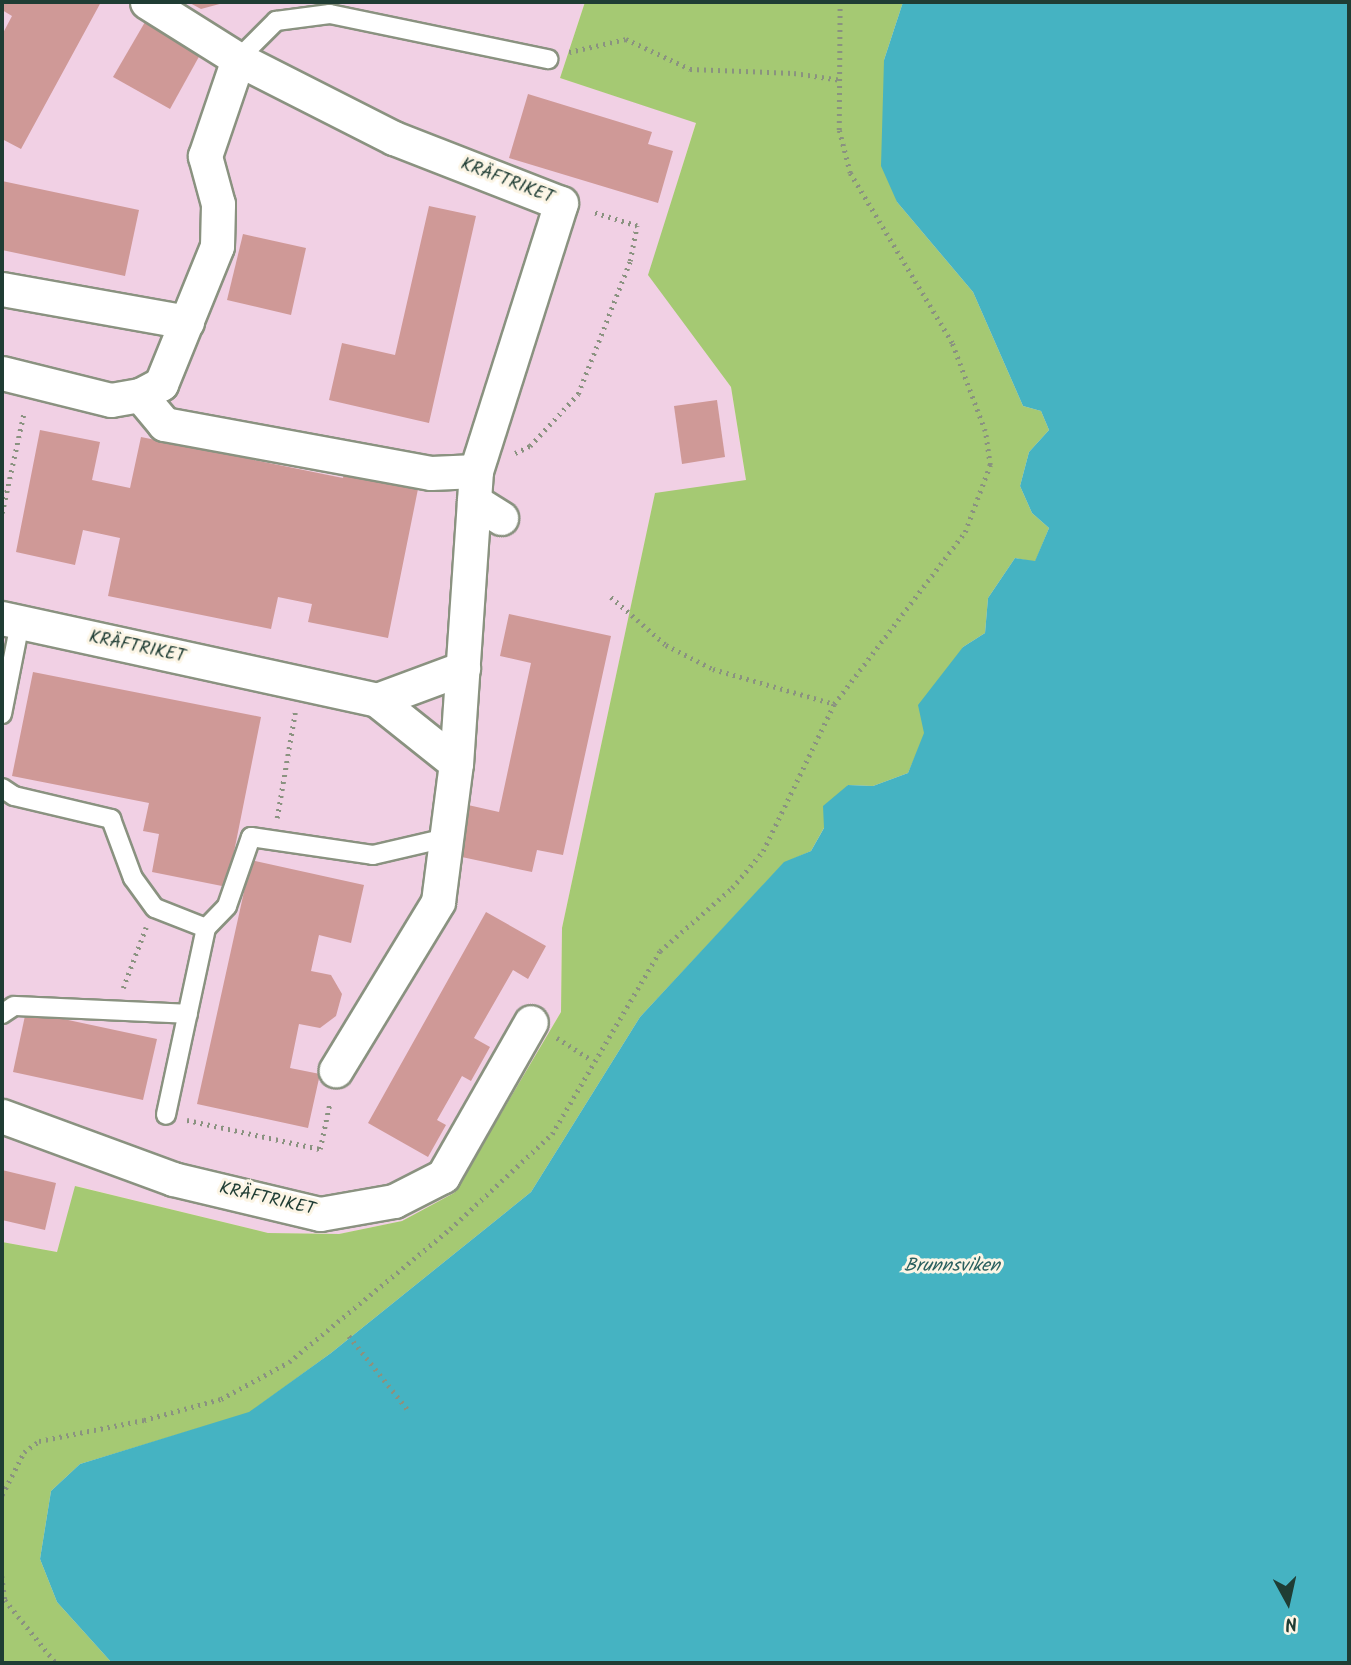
<!DOCTYPE html>
<meta charset="utf-8">
<style>
body{margin:0}
#map{position:relative;width:1351px;height:1665px;overflow:hidden;background:#f5e6cc;font-family:Kalam,sans-serif}
div>[style]{position:absolute}
[style*='--x']{left:calc(var(--x)*1px);top:calc(var(--y)*1px);width:calc(var(--w)*1px);rotate:calc(var(--a)*1deg)}
.built>*{inset:0;background:#f1d0e4}
.green>*{inset:0;background:#a5c973}
.water>*{inset:0;background:#45b3c2}
.building>*{inset:0;background:#cf9997}
.path>*{height:4.5px;margin-top:-2.25px;transform-origin:0;background:repeating-linear-gradient(90deg,#8a9280 0 2px,transparent 0 7px)}
.roads{filter:drop-shadow(2px 0 #8a9280) drop-shadow(-2px 0 #8a9280) drop-shadow(0 2px #8a9280) drop-shadow(0 -2px #8a9280)}
.service>*{height:18px;margin:-9px;padding:0 9px;transform-origin:9px;border-radius:9px;background:#fff}
.minor>*{height:33px;margin:-16.5px;padding:0 16.5px;transform-origin:16.5px;border-radius:16.5px;background:#fff}
span{translate:-50% -50%;white-space:nowrap;text-align:center;line-height:1.15;-webkit-text-stroke:6px #fcf5e5;paint-order:stroke}
.street-label{font-size:18px;color:#1f3d34}
.water-label{font-size:19px;color:#2a605f;font-style:italic}
.frame{position:absolute;inset:0;border:4px solid #1f3d34;pointer-events:none}
.north{position:absolute;left:1253px;top:1567px;width:70px;height:70px;-webkit-text-stroke:5px #fcf5e5;paint-order:stroke;rotate:172deg;font-size:19px;font-weight:700;line-height:28px;text-align:center;color:#1f3d34}
.north::after{content:'';display:block;margin:auto;width:24px;height:32px;background:#1f3d34;clip-path:polygon(50% 0,100% 100%,50% 72%,0 100%)}
</style>
<div id="map">
<div class="built">
<i style="clip-path:polygon(2px 2px,585px 2px,560px 78px,696px 122px,649px 275px,731px 387px,746px 481px,655px 494px,562px 928px,561px 1012px,454px 1193px,402px 1221px,339px 1234px,268px 1233px,76px 1186px,57px 1252px,2px 1242px)"></i>
</div>
<div class="green">
<i style="clip-path:polygon(585px 2px,903px 2px,884px 60px,897px 202px,973px 292px,1023px 406px,1041px 411px,1049px 430px,1029px 452px,1020px 486px,1032px 513px,1049px 528px,1035px 562px,1015px 558px,988px 598px,985px 633px,963px 647px,908px 773px,873px 786px,848px 785px,811px 851px,784px 863px,640px 1017px,531px 1192px,331px 1353px,249px 1413px,80px 1464px,51px 1491px,40px 1559px,57px 1602px,112px 1663px,2px 1663px,2px 1242px,57px 1252px,75px 1186px,268px 1233px,339px 1234px,402px 1221px,454px 1193px,561px 1012px,562px 928px,655px 493px,746px 480px,731px 387px,648px 275px,696px 123px,560px 78px)"></i>
</div>
<div class="water">
<i style="clip-path:polygon(903px 2px,1349px 2px,1349px 1663px,112px 1663px,57px 1602px,40px 1559px,51px 1491px,80px 1464px,249px 1412px,331px 1353px,531px 1192px,640px 1017px,784px 862px,811px 851px,824px 828px,823px 806px,848px 785px,873px 786px,908px 773px,924px 733px,918px 705px,963px 647px,985px 633px,988px 598px,1015px 558px,1035px 561px,1049px 528px,1032px 513px,1020px 486px,1029px 452px,1049px 430px,1041px 411px,1023px 406px,973px 292px,897px 202px,881px 166px,884px 60px)"></i>
</div>
<div class="building">
<i style="clip-path:polygon(2px 2px,101px 2px,21px 149px,2px 139px,2px 35px,12px 16px,2px 10px)"></i>
<i style="clip-path:polygon(188px 2px,227px 2px,201px 9px)"></i>
<i style="clip-path:polygon(145px 22px,201px 53px,170px 109px,113px 77px)"></i>
<i style="clip-path:polygon(528px 94px,652px 132px,648px 144px,673px 151px,658px 203px,509px 158px)"></i>
<i style="clip-path:polygon(2px 181px,139px 210px,125px 276px,2px 250px)"></i>
<i style="clip-path:polygon(429px 206px,476px 216px,429px 423px,329px 400px,342px 343px,395px 355px)"></i>
<i style="clip-path:polygon(243px 234px,306px 248px,291px 315px,227px 300px)"></i>
<i style="clip-path:polygon(717px 400px,725px 457px,682px 464px,674px 406px)"></i>
<i style="clip-path:polygon(40px 430px,100px 442px,92px 480px,130px 488px,141px 437px,343px 478px,345px 469px,419px 484px,388px 638px,308px 622px,312px 604px,278px 597px,271px 629px,108px 596px,120px 538px,83px 530px,75px 565px,16px 552px)"></i>
<i style="clip-path:polygon(509px 614px,611px 636px,563px 855px,537px 850px,532px 872px,457px 856px,468px 805px,499px 812px,531px 663px,500px 656px)"></i>
<i style="clip-path:polygon(33px 672px,261px 717px,227px 887px,152px 872px,159px 834px,143px 831px,149px 803px,12px 776px)"></i>
<i style="clip-path:polygon(251px 860px,364px 885px,351px 943px,319px 935px,311px 971px,331px 975px,342px 994px,336px 1016px,320px 1028px,299px 1024px,290px 1068px,320px 1074px,308px 1128px,197px 1104px)"></i>
<i style="clip-path:polygon(486px 912px,546px 946px,528px 979px,513px 970px,474px 1038px,490px 1047px,471px 1081px,462px 1076px,437px 1120px,446px 1125px,428px 1157px,368px 1123px)"></i>
<i style="clip-path:polygon(26px 1011px,157px 1039px,143px 1100px,13px 1072px)"></i>
<i style="clip-path:polygon(2px 1170px,56px 1183px,45px 1230px,2px 1220px)"></i>
</div>
<div class="path">
<i style="--x:569;--y:52;--w:58;--a:-12.8"></i>
<i style="--x:626;--y:39;--w:71;--a:25.1"></i>
<i style="--x:690;--y:69;--w:104;--a:2.2"></i>
<i style="--x:794;--y:73;--w:48;--a:8.5"></i>
<i style="--x:515;--y:453;--w:17;--a:-25"></i>
<i style="--x:530;--y:446;--w:71;--a:-47.3"></i>
<i style="--x:578;--y:394;--w:143;--a:-68.6"></i>
<i style="--x:630;--y:261;--w:36;--a:-79"></i>
<i style="--x:637;--y:226;--w:47;--a:-162.7"></i>
<i style="--x:2;--y:513;--w:103;--a:-77.7"></i>
<i style="--x:611;--y:597;--w:73;--a:41.1"></i>
<i style="--x:666;--y:645;--w:53;--a:27.1"></i>
<i style="--x:713;--y:669;--w:126;--a:16.1"></i>
<i style="--x:277;--y:818;--w:107;--a:-80.3"></i>
<i style="--x:123;--y:988;--w:65;--a:-69.3"></i>
<i style="--x:557;--y:1038;--w:41;--a:32.2"></i>
<i style="--x:187;--y:1120;--w:136;--a:12.3"></i>
<i style="--x:320;--y:1149;--w:48;--a:-78"></i>
<i style="--x:349;--y:1336;--w:95;--a:51.4"></i>
<i style="--x:2;--y:1495;--w:48;--a:-62.9"></i>
<i style="--x:24;--y:1452;--w:19;--a:-36"></i>
<i style="--x:39;--y:1441;--w:107;--a:-11.3"></i>
<i style="--x:144;--y:1420;--w:80;--a:-15.3"></i>
<i style="--x:221;--y:1399;--w:77;--a:-28.6"></i>
<i style="--x:289;--y:1362;--w:209;--a:-39.6"></i>
<i style="--x:450;--y:1229;--w:139;--a:-43"></i>
<i style="--x:552;--y:1134;--w:212;--a:-59.5"></i>
<i style="--x:660;--y:951;--w:96;--a:-41.2"></i>
<i style="--x:732;--y:888;--w:48;--a:-50"></i>
<i style="--x:763;--y:851;--w:163;--a:-64.2"></i>
<i style="--x:834;--y:704;--w:216;--a:-52.7"></i>
<i style="--x:965;--y:532;--w:72;--a:-69.5"></i>
<i style="--x:990;--y:465;--w:34;--a:-98"></i>
<i style="--x:985;--y:431;--w:94;--a:-110.6"></i>
<i style="--x:952;--y:343;--w:198;--a:-121"></i>
<i style="--x:850;--y:173;--w:44;--a:-104.3"></i>
<i style="--x:839;--y:130;--w:128;--a:-89.6"></i>
<i style="--x:2;--y:1576;--w:24;--a:83"></i>
<i style="--x:5;--y:1600;--w:81;--a:51"></i>
</div>
<div class="roads">
<div class="service">
<i style="--x:238;--y:59;--w:54;--a:-45"></i>
<i style="--x:276;--y:21;--w:54;--a:-7.4"></i>
<i style="--x:330;--y:14;--w:223;--a:11.7"></i>
<i style="--x:2;--y:714;--w:93;--a:-78.8"></i>
<i style="--x:2;--y:788;--w:14;--a:34"></i>
<i style="--x:14;--y:796;--w:100;--a:13.3"></i>
<i style="--x:111;--y:819;--w:63;--a:69.6"></i>
<i style="--x:133;--y:878;--w:37;--a:54"></i>
<i style="--x:155;--y:908;--w:55;--a:21.4"></i>
<i style="--x:206;--y:928;--w:191;--a:102.1"></i>
<i style="--x:206;--y:928;--w:30;--a:-46"></i>
<i style="--x:227;--y:906;--w:73;--a:-70.8"></i>
<i style="--x:251;--y:837;--w:123;--a:8.4"></i>
<i style="--x:373;--y:855;--w:75;--a:-13.1"></i>
<i style="--x:2;--y:1014;--w:14;--a:-34"></i>
<i style="--x:14;--y:1006;--w:174;--a:2.6"></i>
</div>
<div class="minor">
<i style="--x:147;--y:2;--w:107;--a:32.1"></i>
<i style="--x:238;--y:59;--w:175;--a:26.9"></i>
<i style="--x:394;--y:138;--w:179;--a:21.3"></i>
<i style="--x:561;--y:203;--w:281;--a:107.6"></i>
<i style="--x:476;--y:471;--w:293;--a:93.9"></i>
<i style="--x:456;--y:763;--w:140;--a:97.4"></i>
<i style="--x:438;--y:902;--w:197;--a:121.3"></i>
<i style="--x:2;--y:289;--w:188;--a:10.1"></i>
<i style="--x:2;--y:373;--w:112;--a:13.9"></i>
<i style="--x:111;--y:400;--w:29;--a:-10"></i>
<i style="--x:140;--y:395;--w:24;--a:-28"></i>
<i style="--x:161;--y:384;--w:149;--a:-67.9"></i>
<i style="--x:217;--y:246;--w:42;--a:-88.6"></i>
<i style="--x:218;--y:204;--w:50;--a:-105.2"></i>
<i style="--x:205;--y:156;--w:102;--a:-71.2"></i>
<i style="--x:140;--y:395;--w:38;--a:50"></i>
<i style="--x:164;--y:424;--w:271;--a:10.4"></i>
<i style="--x:431;--y:473;--w:45;--a:-2.5"></i>
<i style="--x:474;--y:501;--w:32;--a:32"></i>
<i style="--x:2;--y:618;--w:384;--a:12.3"></i>
<i style="--x:377;--y:700;--w:101;--a:38.6"></i>
<i style="--x:377;--y:700;--w:92;--a:-20.4"></i>
<i style="--x:2;--y:1116;--w:182;--a:20.2"></i>
<i style="--x:173;--y:1179;--w:151;--a:13.4"></i>
<i style="--x:320;--y:1214;--w:75;--a:-10"></i>
<i style="--x:394;--y:1201;--w:55;--a:-27"></i>
<i style="--x:443;--y:1176;--w:177;--a:-60.3"></i>
</div>
</div>
<div class="street-label">
<span style="left:507px;top:182px;rotate:21deg">KRÄFTRIKET</span>
<span style="left:137px;top:648px;rotate:12deg">KRÄFTRIKET</span>
<span style="left:267px;top:1200px;rotate:13deg">KRÄFTRIKET</span>
</div>
<div class="water-label">
<span style="left:952px;top:1267px">Brunnsviken</span>
</div>
<div class="frame"></div>
<div class="north">N</div>
</div>
